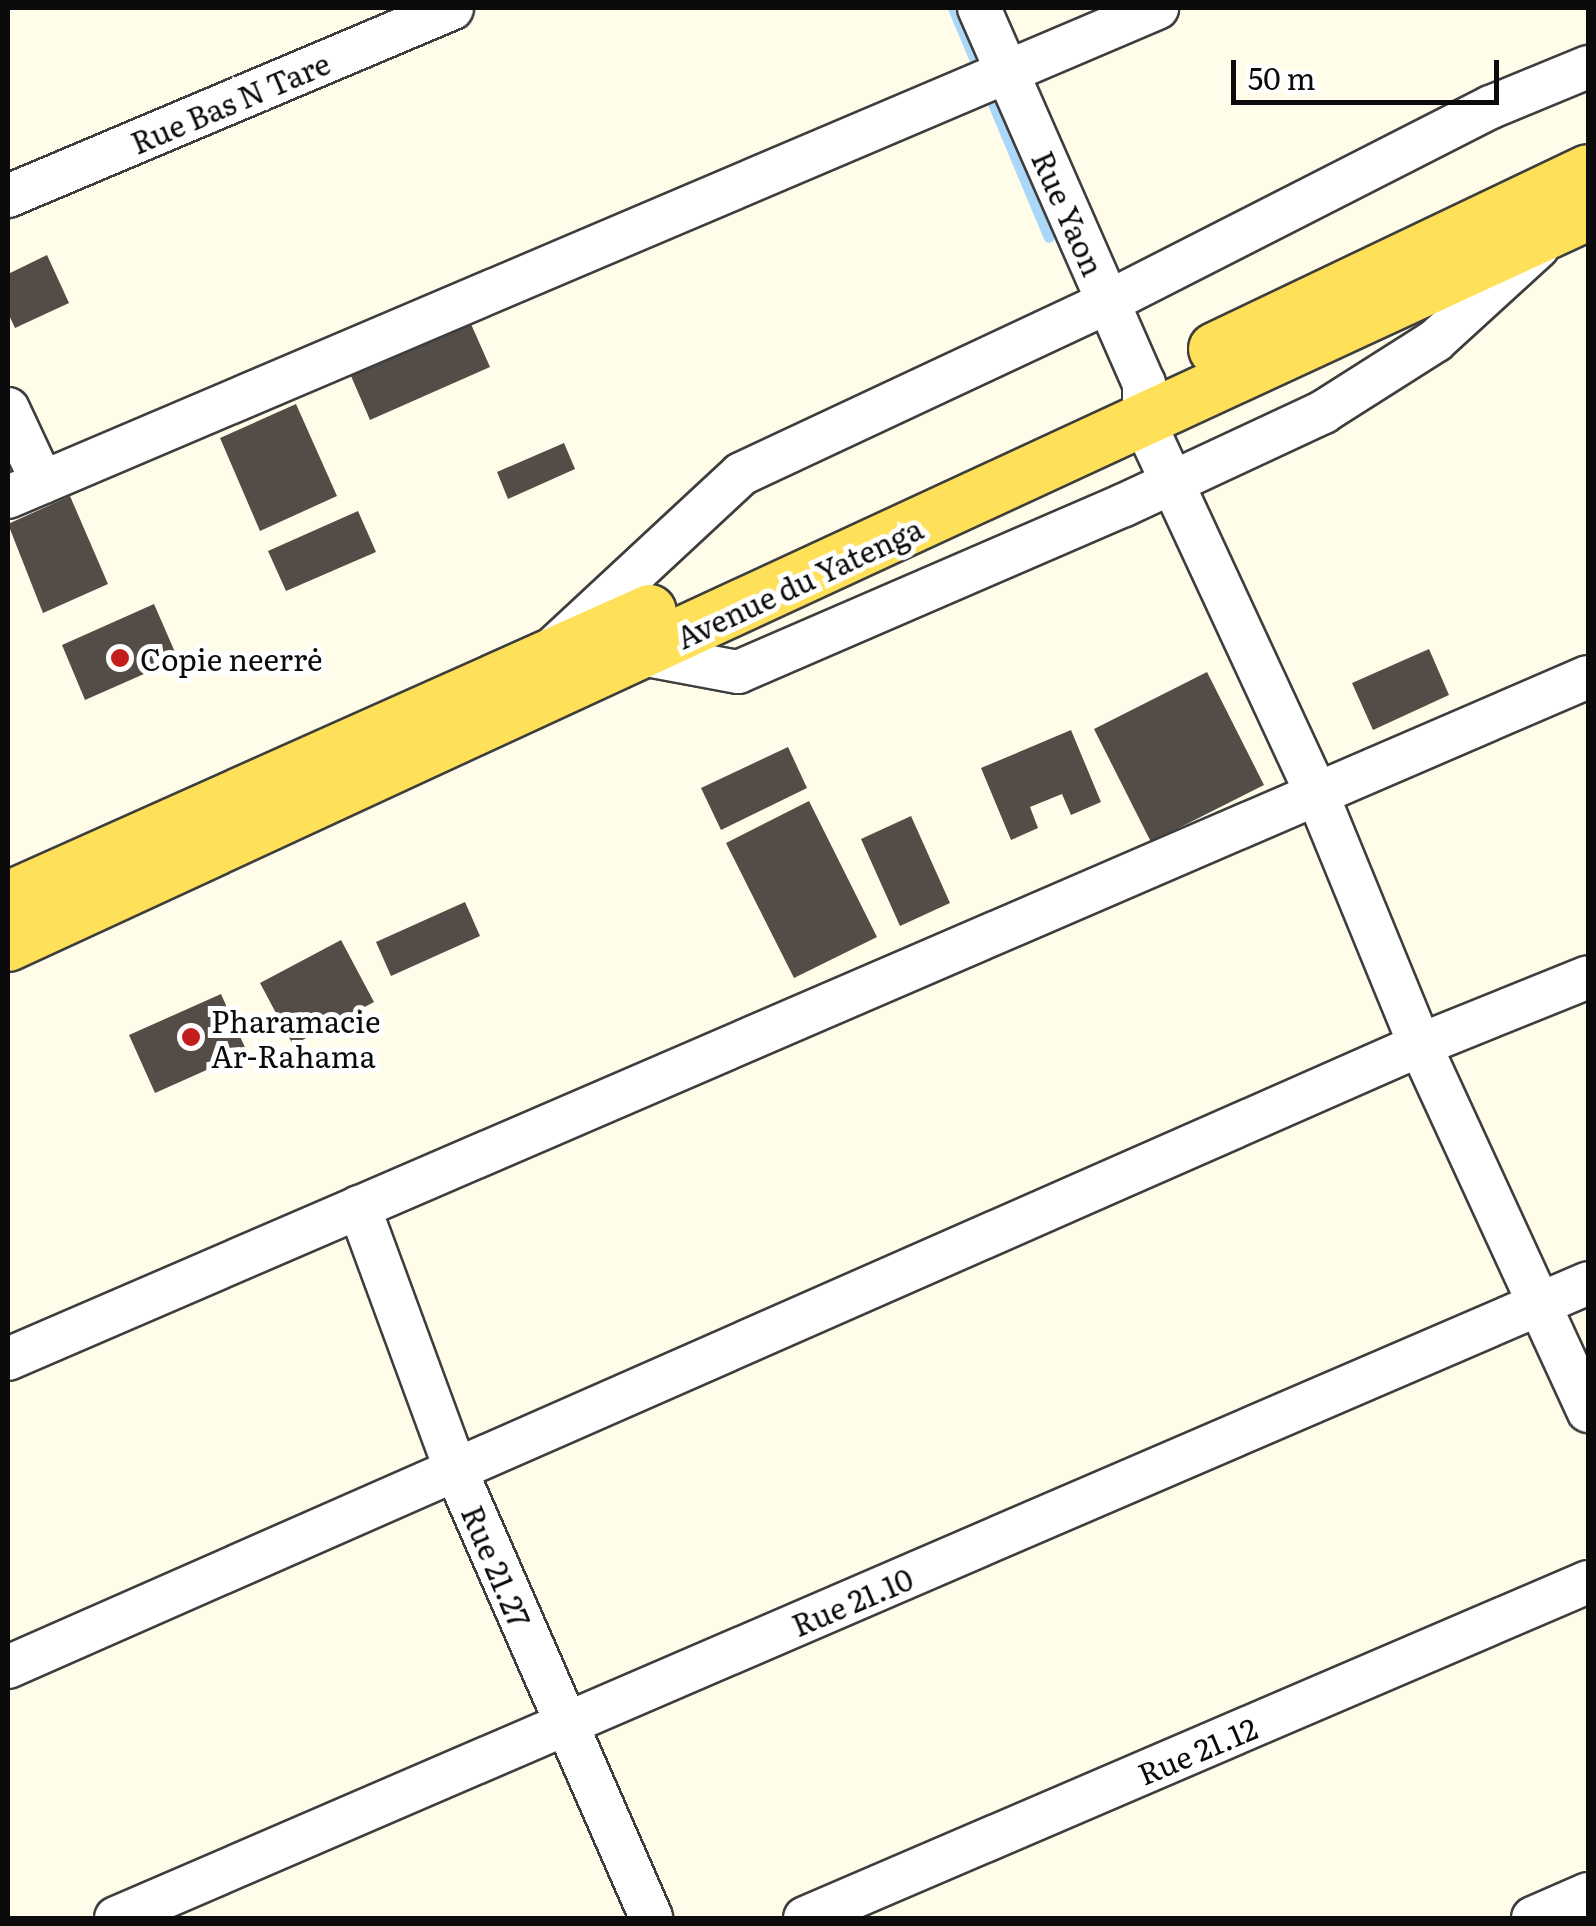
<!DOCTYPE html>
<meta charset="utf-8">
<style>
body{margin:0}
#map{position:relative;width:1596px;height:1926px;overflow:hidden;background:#fffce9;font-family:Literata,serif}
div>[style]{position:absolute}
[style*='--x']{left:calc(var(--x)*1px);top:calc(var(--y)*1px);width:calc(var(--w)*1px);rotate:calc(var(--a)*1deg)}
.stream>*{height:11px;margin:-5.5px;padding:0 5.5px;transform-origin:5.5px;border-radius:5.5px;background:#abd7f9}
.building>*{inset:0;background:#544d47}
.roads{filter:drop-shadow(2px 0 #3e3e3e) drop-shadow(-2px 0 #3e3e3e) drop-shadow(0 2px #3e3e3e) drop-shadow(0 -2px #3e3e3e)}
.minor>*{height:42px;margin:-21px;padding:0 21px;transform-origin:21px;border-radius:21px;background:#fff}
.major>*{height:52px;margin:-26px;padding:0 26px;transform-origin:26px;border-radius:26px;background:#ffe059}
.dots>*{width:28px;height:28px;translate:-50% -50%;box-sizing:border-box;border:5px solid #fff;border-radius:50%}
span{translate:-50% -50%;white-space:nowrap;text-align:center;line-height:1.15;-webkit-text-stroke:10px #fff;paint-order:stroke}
.street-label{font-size:30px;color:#0b0b0b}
.poi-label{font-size:30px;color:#0b0b0b}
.left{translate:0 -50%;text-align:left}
.frame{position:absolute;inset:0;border:10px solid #0b0b0b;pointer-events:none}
.scale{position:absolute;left:1231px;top:60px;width:268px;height:45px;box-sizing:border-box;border:5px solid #0b0b0b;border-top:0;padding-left:12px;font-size:30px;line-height:35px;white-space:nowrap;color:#0b0b0b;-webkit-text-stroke:8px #fff;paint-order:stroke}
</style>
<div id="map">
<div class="stream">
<i style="--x:953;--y:8;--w:248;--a:67.3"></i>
</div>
<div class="building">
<i style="clip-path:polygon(47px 255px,69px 303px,15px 328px,8px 313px,8px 274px)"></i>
<i style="clip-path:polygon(471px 324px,490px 367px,370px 420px,351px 376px)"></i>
<i style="clip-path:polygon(296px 404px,337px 496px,260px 531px,220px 438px)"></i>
<i style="clip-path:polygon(564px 443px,575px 469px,508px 499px,497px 472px)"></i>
<i style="clip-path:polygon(70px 496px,108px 584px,43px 613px,8px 524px)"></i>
<i style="clip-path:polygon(358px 511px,376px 552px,286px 591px,268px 551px)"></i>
<i style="clip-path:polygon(154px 604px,178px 659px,85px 700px,62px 645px)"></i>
<i style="clip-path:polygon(1429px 649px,1449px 695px,1373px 730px,1352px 683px)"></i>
<i style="clip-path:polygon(1207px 672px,1264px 785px,1151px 842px,1094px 729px)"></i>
<i style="clip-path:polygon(1071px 730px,1101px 802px,1071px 815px,1062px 794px,1030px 807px,1038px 828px,1011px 840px,981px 768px)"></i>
<i style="clip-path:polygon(788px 747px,807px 788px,721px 830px,701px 788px)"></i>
<i style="clip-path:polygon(809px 801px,877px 937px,794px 978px,726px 843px)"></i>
<i style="clip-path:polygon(911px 816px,950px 903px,900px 926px,861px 839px)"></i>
<i style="clip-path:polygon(465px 902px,480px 936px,391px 976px,376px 942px)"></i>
<i style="clip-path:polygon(341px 940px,374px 1002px,293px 1045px,260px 983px)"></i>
<i style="clip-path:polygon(221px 994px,247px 1052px,155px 1093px,129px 1035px)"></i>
</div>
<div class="roads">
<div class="minor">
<i style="--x:979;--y:8;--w:410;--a:66.3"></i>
<i style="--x:1144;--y:383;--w:39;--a:90"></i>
<i style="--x:1144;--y:422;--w:410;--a:65.1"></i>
<i style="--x:1317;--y:794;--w:271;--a:67.7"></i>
<i style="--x:1420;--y:1045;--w:403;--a:65.3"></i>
<i style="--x:8;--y:196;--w:482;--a:-22.9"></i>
<i style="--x:8;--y:409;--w:81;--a:65"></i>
<i style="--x:8;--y:497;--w:1249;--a:-23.05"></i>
<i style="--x:555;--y:647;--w:254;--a:-42.9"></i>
<i style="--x:741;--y:474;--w:405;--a:-25.1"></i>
<i style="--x:1108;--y:302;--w:430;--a:-27"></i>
<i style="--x:1491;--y:107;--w:105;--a:-22.4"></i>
<i style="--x:642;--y:654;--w:98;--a:10.6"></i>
<i style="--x:738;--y:672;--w:421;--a:-23.4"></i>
<i style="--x:1124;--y:505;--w:220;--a:-25"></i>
<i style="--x:1323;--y:412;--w:133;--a:-32.4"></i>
<i style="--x:1435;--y:341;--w:139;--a:-42.4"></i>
<i style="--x:359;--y:1207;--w:283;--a:69.8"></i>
<i style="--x:457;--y:1473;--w:485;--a:66.4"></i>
<i style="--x:8;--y:1359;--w:1721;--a:-23.35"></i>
<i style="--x:8;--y:1667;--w:1543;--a:-23.77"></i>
<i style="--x:1420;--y:1045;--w:181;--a:-22"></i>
<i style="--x:116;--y:1918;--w:1603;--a:-23.33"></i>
<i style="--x:805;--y:1918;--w:852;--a:-23.23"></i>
<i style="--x:1533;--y:1918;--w:60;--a:-23.6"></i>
</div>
<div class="major">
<i style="--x:1215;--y:349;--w:413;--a:-25.5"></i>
<i style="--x:8;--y:898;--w:703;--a:-24.09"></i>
<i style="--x:8;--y:945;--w:1741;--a:-24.83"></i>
</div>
</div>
<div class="dots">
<i style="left:120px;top:658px;background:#c21e1c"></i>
<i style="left:191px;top:1037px;background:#c21e1c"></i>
</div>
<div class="street-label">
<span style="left:230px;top:102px;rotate:-23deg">Rue Bas N Tare</span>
<span style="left:1069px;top:213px;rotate:66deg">Rue Yaon</span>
<span style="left:799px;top:582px;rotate:-25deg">Avenue du Yatenga</span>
<span style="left:497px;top:1566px;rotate:67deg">Rue 21.27</span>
<span style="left:852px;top:1601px;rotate:-23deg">Rue 21.10</span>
<span style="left:1197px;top:1750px;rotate:-23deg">Rue 21.12</span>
</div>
<div class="poi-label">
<span class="left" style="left:140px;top:658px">Copie neerrė</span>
<span class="left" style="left:211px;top:1037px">Pharamacie<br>Ar-Rahama</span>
</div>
<div class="frame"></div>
<div class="scale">50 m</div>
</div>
